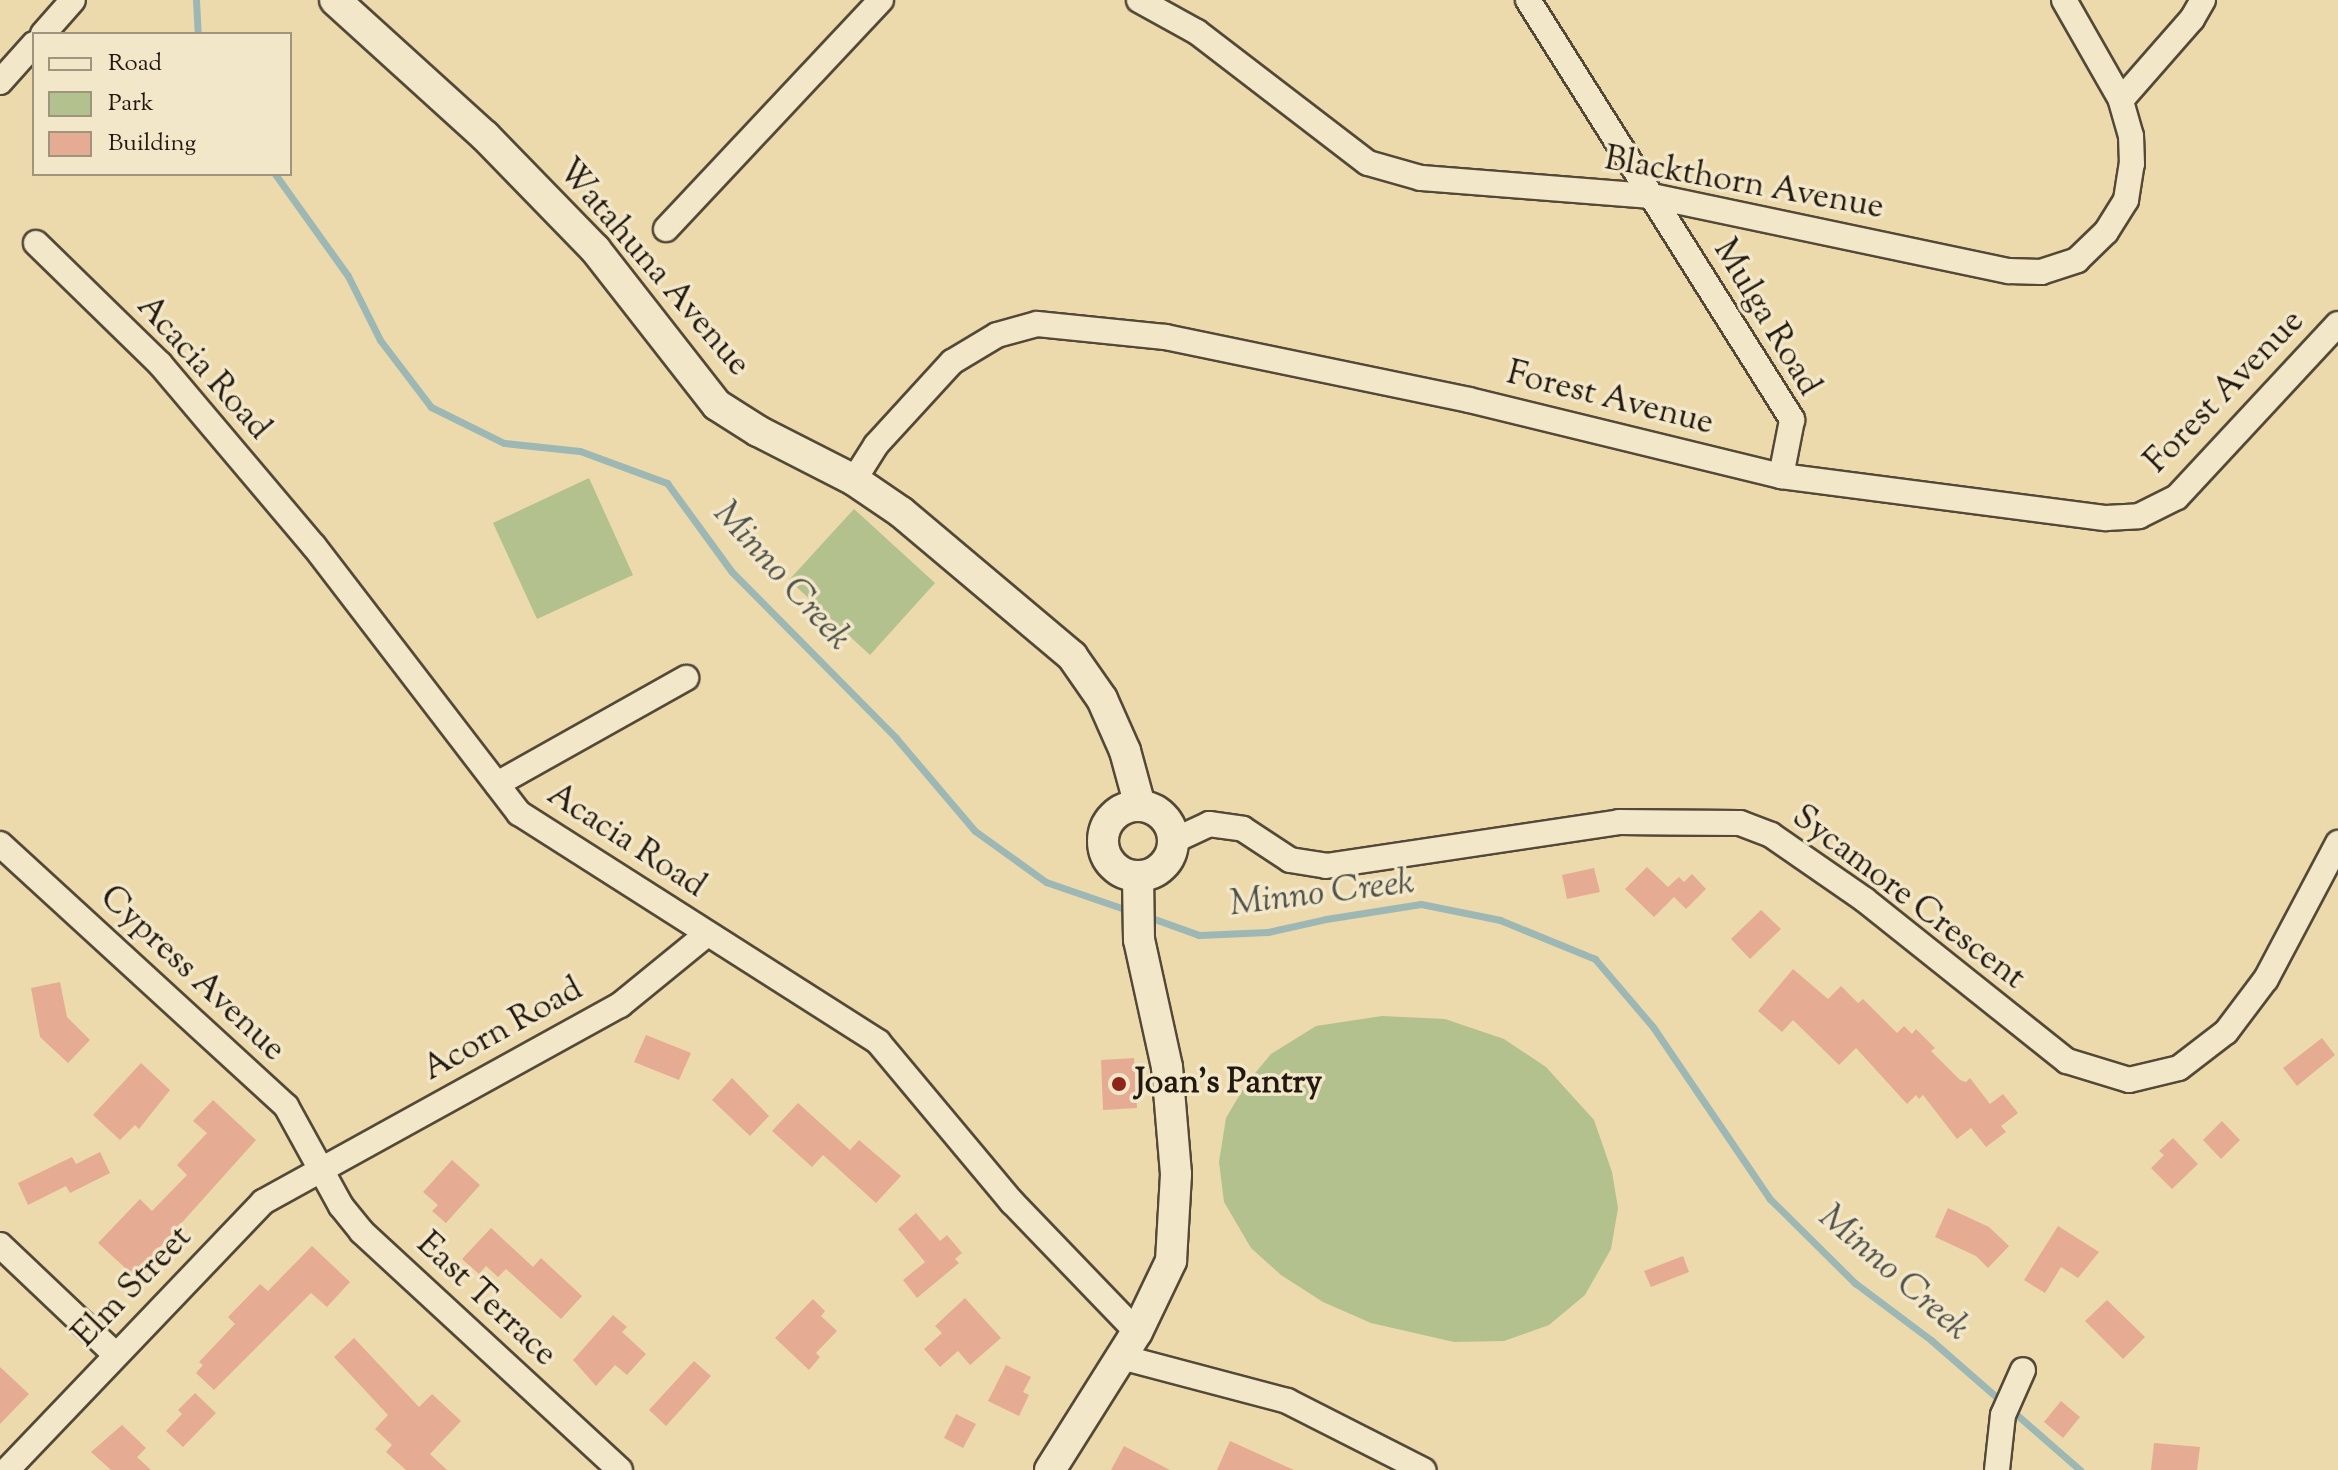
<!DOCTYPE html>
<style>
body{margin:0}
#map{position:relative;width:2338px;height:1470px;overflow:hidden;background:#ecdaac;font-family:"Sorts Mill Goudy",serif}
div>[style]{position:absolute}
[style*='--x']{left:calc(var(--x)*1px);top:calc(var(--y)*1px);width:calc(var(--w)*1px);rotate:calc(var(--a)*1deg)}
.green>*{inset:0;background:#b2c18e}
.stream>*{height:7px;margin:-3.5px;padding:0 3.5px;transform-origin:3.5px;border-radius:3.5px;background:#9db8b4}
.building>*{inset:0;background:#e5ac93}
.roads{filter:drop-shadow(2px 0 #544938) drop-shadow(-2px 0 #544938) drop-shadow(0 2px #544938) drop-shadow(0 -2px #544938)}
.minor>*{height:24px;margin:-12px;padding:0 12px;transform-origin:12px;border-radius:12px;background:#f3e7c9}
.tertiary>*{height:30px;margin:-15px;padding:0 15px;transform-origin:15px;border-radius:15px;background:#f3e7c9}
.tertiary>.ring{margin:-15px;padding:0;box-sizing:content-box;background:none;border:30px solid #f3e7c9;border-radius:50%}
.dots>*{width:22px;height:22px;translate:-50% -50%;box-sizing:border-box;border:4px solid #f3e7c9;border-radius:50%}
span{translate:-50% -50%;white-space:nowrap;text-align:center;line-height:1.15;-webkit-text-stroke:7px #f3e7c9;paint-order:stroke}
.street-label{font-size:34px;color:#221911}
.poi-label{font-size:34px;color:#221911;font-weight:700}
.left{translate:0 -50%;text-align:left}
.water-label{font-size:36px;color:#4d514a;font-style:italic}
.legend{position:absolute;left:32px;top:32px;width:260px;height:144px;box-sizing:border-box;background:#f3e7c9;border:2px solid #9f957f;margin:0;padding:10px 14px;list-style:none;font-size:24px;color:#221911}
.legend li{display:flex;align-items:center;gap:16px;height:40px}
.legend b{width:40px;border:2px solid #9f957f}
</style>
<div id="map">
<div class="green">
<i style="clip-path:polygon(589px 478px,633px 575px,537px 619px,493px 523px)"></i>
<i style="clip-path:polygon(854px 509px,935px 583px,870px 655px,789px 580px)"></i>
<i style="clip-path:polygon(1382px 1016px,1445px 1019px,1504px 1039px,1546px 1067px,1594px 1120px,1612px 1172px,1618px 1208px,1611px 1249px,1585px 1295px,1549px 1325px,1504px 1341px,1454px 1342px,1371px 1323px,1323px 1302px,1281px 1275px,1251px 1248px,1224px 1202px,1219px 1162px,1226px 1118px,1246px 1084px,1271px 1054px,1316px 1026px)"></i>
</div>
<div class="stream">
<i style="--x:196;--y:0;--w:34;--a:87"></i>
<i style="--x:275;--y:174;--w:125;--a:54.4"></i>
<i style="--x:348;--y:276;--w:72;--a:63.4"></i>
<i style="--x:380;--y:340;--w:84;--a:52.7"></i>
<i style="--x:431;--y:407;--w:81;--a:26.3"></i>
<i style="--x:504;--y:443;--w:76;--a:6"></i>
<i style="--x:580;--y:451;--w:93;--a:20.2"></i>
<i style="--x:667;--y:483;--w:110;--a:53.9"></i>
<i style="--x:732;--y:572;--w:233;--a:45.3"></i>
<i style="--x:896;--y:738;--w:122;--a:49.7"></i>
<i style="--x:975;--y:831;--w:87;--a:35.7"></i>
<i style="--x:1046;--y:882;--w:89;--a:19"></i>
<i style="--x:1146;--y:916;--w:56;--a:19.7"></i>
<i style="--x:1199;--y:935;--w:69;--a:-2.5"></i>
<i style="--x:1268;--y:932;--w:59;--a:-12.6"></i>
<i style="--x:1326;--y:919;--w:96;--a:-9"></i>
<i style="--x:1421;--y:904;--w:81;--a:11.4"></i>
<i style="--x:1500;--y:920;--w:103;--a:22.3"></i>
<i style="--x:1595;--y:959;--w:89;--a:49.5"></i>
<i style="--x:1653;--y:1027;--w:208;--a:55.8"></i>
<i style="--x:1770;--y:1199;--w:120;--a:44.7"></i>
<i style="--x:1855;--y:1283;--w:95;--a:36.9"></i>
<i style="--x:1931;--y:1340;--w:198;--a:41.1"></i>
</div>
<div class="building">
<i style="clip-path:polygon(1647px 867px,1668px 887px,1679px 877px,1684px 882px,1692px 874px,1706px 889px,1686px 909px,1674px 897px,1654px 917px,1625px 889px)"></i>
<i style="clip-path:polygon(1594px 868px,1600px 892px,1567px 899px,1562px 875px)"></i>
<i style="clip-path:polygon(1761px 910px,1781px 929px,1750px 959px,1731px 939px)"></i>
<i style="clip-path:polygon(1793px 969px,1828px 999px,1841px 986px,1858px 1003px,1863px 999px,1897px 1033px,1904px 1026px,1912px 1034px,1916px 1029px,1935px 1048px,1931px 1051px,1960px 1080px,1966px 1082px,1970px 1078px,1990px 1104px,2003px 1094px,2018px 1113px,2001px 1126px,2006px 1132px,1986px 1147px,1971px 1128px,1957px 1139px,1923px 1095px,1919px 1099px,1916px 1095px,1907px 1104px,1856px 1048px,1839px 1065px,1793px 1020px,1782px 1032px,1758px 1011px)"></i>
<i style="clip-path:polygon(60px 982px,67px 1017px,90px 1040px,68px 1063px,40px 1037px,31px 988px)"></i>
<i style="clip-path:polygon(646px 1035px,691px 1053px,679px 1080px,634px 1062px)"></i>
<i style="clip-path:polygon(2322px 1038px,2335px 1055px,2297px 1086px,2283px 1068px)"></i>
<i style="clip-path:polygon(1134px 1058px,1137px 1108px,1103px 1110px,1101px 1060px)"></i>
<i style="clip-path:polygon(141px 1063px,170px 1090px,139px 1129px,135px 1125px,120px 1140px,93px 1115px)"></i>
<i style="clip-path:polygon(732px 1078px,769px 1116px,750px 1136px,712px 1100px)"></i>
<i style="clip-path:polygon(213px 1100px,256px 1140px,134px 1276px,98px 1243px,140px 1199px,152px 1211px,187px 1175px,177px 1165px,207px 1133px,193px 1121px)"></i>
<i style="clip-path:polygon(798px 1103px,850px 1150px,859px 1140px,901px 1176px,876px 1203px,823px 1155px,812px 1167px,772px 1131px)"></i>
<i style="clip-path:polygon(2222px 1121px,2240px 1140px,2221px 1159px,2203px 1140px)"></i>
<i style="clip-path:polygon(2173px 1138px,2198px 1164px,2172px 1189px,2151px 1168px,2164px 1155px,2159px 1151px)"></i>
<i style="clip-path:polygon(100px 1152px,110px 1173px,70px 1193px,66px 1186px,28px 1205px,18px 1183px,72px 1157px,76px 1164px)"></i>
<i style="clip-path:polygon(452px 1160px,480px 1185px,446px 1223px,432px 1211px,438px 1205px,423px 1192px)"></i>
<i style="clip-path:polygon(1948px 1208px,1989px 1227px,2009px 1246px,1988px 1268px,1976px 1256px,1935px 1237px)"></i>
<i style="clip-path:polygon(916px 1213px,940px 1241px,947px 1235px,962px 1253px,955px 1259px,959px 1263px,917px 1298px,903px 1280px,925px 1262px,898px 1229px)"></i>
<i style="clip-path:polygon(2058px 1226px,2099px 1252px,2078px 1278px,2061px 1267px,2045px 1293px,2024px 1280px)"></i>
<i style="clip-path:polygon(491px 1228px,533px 1267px,541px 1258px,582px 1296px,561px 1319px,506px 1269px,498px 1277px,486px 1266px,479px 1274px,462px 1259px)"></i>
<i style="clip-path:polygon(312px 1246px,350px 1282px,327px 1307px,311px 1293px,214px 1390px,196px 1373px,203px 1365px,199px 1362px,235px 1324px,228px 1317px,260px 1284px,268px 1291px)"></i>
<i style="clip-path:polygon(1683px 1256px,1689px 1272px,1651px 1287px,1644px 1271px)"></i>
<i style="clip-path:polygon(965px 1298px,1001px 1338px,970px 1365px,958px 1351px,940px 1367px,924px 1349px,942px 1333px,935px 1326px)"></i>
<i style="clip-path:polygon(813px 1299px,825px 1311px,821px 1316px,837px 1331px,816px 1353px,820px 1357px,809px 1370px,775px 1338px)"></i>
<i style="clip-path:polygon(2107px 1300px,2145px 1337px,2123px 1359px,2085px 1321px)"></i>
<i style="clip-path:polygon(613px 1315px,627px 1327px,622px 1332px,646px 1354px,627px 1375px,615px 1365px,596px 1386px,573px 1360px)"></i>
<i style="clip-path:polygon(354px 1338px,419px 1407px,432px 1394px,461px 1421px,430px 1454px,447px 1470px,406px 1470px,386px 1452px,392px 1445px,375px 1429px,388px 1415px,334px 1357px)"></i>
<i style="clip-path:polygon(694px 1361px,711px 1376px,666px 1426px,649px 1410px)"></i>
<i style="clip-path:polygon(1006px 1365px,1031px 1377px,1023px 1392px,1029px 1395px,1019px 1416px,988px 1401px)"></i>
<i style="clip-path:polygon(0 1367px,29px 1394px,0 1424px)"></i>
<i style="clip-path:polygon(195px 1393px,216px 1413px,183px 1447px,166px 1431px,182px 1414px,178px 1410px)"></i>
<i style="clip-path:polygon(2061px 1401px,2080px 1417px,2063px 1438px,2044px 1422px)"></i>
<i style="clip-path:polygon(956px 1414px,976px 1424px,963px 1448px,944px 1438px)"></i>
<i style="clip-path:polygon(122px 1425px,146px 1448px,137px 1457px,151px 1470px,111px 1470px,91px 1452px)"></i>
<i style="clip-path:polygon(1230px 1441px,1294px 1470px,1217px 1470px)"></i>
<i style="clip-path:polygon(2154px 1443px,2200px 1447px,2197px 1470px,2151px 1470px)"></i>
<i style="clip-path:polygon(1124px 1446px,1170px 1470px,1111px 1470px)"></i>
</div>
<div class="roads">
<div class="minor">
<i style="--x:1139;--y:0;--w:66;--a:28.9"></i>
<i style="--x:1197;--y:32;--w:215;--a:37.5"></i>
<i style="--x:1368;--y:163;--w:55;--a:15.8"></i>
<i style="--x:1421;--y:178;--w:232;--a:4.5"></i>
<i style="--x:1652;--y:196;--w:365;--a:11.9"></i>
<i style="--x:2009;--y:271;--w:32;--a:2"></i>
<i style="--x:2041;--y:272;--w:38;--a:-18"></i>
<i style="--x:2077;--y:260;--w:40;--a:-44"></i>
<i style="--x:2106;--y:232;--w:38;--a:-58"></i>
<i style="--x:2126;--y:200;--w:36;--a:-81"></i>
<i style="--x:2132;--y:164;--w:28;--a:-92"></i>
<i style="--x:2131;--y:136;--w:37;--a:-106"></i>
<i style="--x:2121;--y:100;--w:108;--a:-48.8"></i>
<i style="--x:2192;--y:19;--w:22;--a:-60"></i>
<i style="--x:1528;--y:0;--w:496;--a:57.8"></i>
<i style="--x:1792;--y:420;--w:57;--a:101.1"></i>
<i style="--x:2064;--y:0;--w:115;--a:60.3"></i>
<i style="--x:43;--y:34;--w:45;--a:-48.6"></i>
<i style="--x:0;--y:82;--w:51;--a:-48.2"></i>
<i style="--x:666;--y:229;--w:314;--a:-46.8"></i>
<i style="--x:36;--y:243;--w:173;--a:44.3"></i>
<i style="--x:160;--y:364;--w:238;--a:49.8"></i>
<i style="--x:314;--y:546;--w:337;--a:52.5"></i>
<i style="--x:519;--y:813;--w:426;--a:32.5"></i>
<i style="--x:878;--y:1042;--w:209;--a:50.1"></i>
<i style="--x:1012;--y:1202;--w:180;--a:46.1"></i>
<i style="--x:854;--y:480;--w:41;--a:-57.8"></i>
<i style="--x:876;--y:445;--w:113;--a:-47.5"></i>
<i style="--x:952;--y:362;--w:52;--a:-31"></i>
<i style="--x:997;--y:335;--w:41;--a:-15.4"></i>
<i style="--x:1037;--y:324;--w:129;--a:5.8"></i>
<i style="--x:1165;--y:337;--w:310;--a:11.7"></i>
<i style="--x:1469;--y:400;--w:321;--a:13.7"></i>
<i style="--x:1781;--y:476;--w:328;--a:7.4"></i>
<i style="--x:2106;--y:518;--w:33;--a:-3"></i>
<i style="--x:2139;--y:516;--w:42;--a:-26.6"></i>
<i style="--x:2177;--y:497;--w:236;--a:-47.1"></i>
<i style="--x:497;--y:784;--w:217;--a:-29.3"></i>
<i style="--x:1173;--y:841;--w:40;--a:-25"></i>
<i style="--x:1209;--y:824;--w:34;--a:8"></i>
<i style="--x:1243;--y:829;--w:56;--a:33.4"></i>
<i style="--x:1290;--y:860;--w:36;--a:9"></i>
<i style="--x:1326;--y:866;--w:296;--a:-8.5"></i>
<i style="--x:1619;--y:822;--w:121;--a:0.5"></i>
<i style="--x:1740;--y:823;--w:33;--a:21"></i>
<i style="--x:1771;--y:835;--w:114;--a:34.7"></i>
<i style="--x:1865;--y:900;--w:258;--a:38.6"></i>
<i style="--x:2067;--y:1061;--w:65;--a:17"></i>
<i style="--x:2129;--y:1080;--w:51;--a:-13.5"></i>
<i style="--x:2179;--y:1068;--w:59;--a:-37.5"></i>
<i style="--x:2226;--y:1032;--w:66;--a:-53"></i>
<i style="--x:2266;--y:979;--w:154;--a:-62.1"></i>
<i style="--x:0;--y:844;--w:388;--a:42.5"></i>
<i style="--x:286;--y:1106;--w:114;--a:61.2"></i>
<i style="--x:341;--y:1206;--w:33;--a:51"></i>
<i style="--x:362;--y:1232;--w:351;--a:42.7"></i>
<i style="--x:0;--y:1245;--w:158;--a:43.5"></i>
<i style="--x:1121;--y:1357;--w:172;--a:14.8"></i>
<i style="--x:1287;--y:1401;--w:153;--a:26.9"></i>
<i style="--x:7;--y:1470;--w:371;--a:-46.3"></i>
<i style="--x:263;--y:1202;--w:408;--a:-28.9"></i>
<i style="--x:620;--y:1005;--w:112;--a:-39.2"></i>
<i style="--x:1997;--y:1470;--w:55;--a:-83.8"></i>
<i style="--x:2003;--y:1415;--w:49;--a:-66"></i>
</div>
<div class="tertiary">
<i style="--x:335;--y:0;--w:202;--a:42.2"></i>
<i style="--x:485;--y:136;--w:158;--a:45.8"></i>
<i style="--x:595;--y:249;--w:198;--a:52"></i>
<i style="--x:717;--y:405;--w:49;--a:32.4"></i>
<i style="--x:758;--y:431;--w:108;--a:27"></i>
<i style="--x:854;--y:480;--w:57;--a:34.2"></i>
<i style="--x:901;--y:512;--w:224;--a:40.1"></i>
<i style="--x:1072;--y:656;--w:52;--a:55.1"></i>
<i style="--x:1102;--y:699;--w:57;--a:66.1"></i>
<i style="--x:1125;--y:751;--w:57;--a:74.7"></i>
<i class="ring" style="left:1103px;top:806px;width:40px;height:40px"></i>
<i style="--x:1050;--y:1470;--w:163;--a:-57.8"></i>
<i style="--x:1137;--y:1332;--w:79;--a:-64.4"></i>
<i style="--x:1171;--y:1261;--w:87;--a:-86.7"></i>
<i style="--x:1176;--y:1174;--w:107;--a:-94.8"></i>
<i style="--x:1167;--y:1067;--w:130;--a:-102.4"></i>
<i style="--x:1139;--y:940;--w:64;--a:-90.9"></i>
</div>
</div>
<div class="dots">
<i style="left:1119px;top:1084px;background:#8f2418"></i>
</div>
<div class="street-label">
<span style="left:1744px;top:184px;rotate:10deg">Blackthorn Avenue</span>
<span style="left:653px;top:268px;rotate:49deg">Watahuna Avenue</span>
<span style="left:1766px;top:318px;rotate:59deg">Mulga Road</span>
<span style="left:203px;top:368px;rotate:48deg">Acacia Road</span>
<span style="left:2225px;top:392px;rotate:-46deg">Forest Avenue</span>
<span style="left:1610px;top:399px;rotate:14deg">Forest Avenue</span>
<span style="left:626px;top:841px;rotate:33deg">Acacia Road</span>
<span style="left:1908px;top:898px;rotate:37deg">Sycamore Crescent</span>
<span style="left:192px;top:974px;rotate:43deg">Cypress Avenue</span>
<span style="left:503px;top:1030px;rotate:-29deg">Acorn Road</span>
<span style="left:133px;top:1287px;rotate:-46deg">Elm Street</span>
<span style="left:486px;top:1300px;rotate:43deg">East Terrace</span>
</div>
<div class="poi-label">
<span class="left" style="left:1135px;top:1084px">Joan's Pantry</span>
</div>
<div class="water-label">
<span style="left:781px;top:577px;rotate:48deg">Minno Creek</span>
<span style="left:1322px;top:895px;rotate:-7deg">Minno Creek</span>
<span style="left:1893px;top:1274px;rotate:41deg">Minno Creek</span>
</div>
<ul class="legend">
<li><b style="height:10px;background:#f3e7c9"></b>Road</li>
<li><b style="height:22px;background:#b2c18e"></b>Park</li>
<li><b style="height:22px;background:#e5ac93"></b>Building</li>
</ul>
</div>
